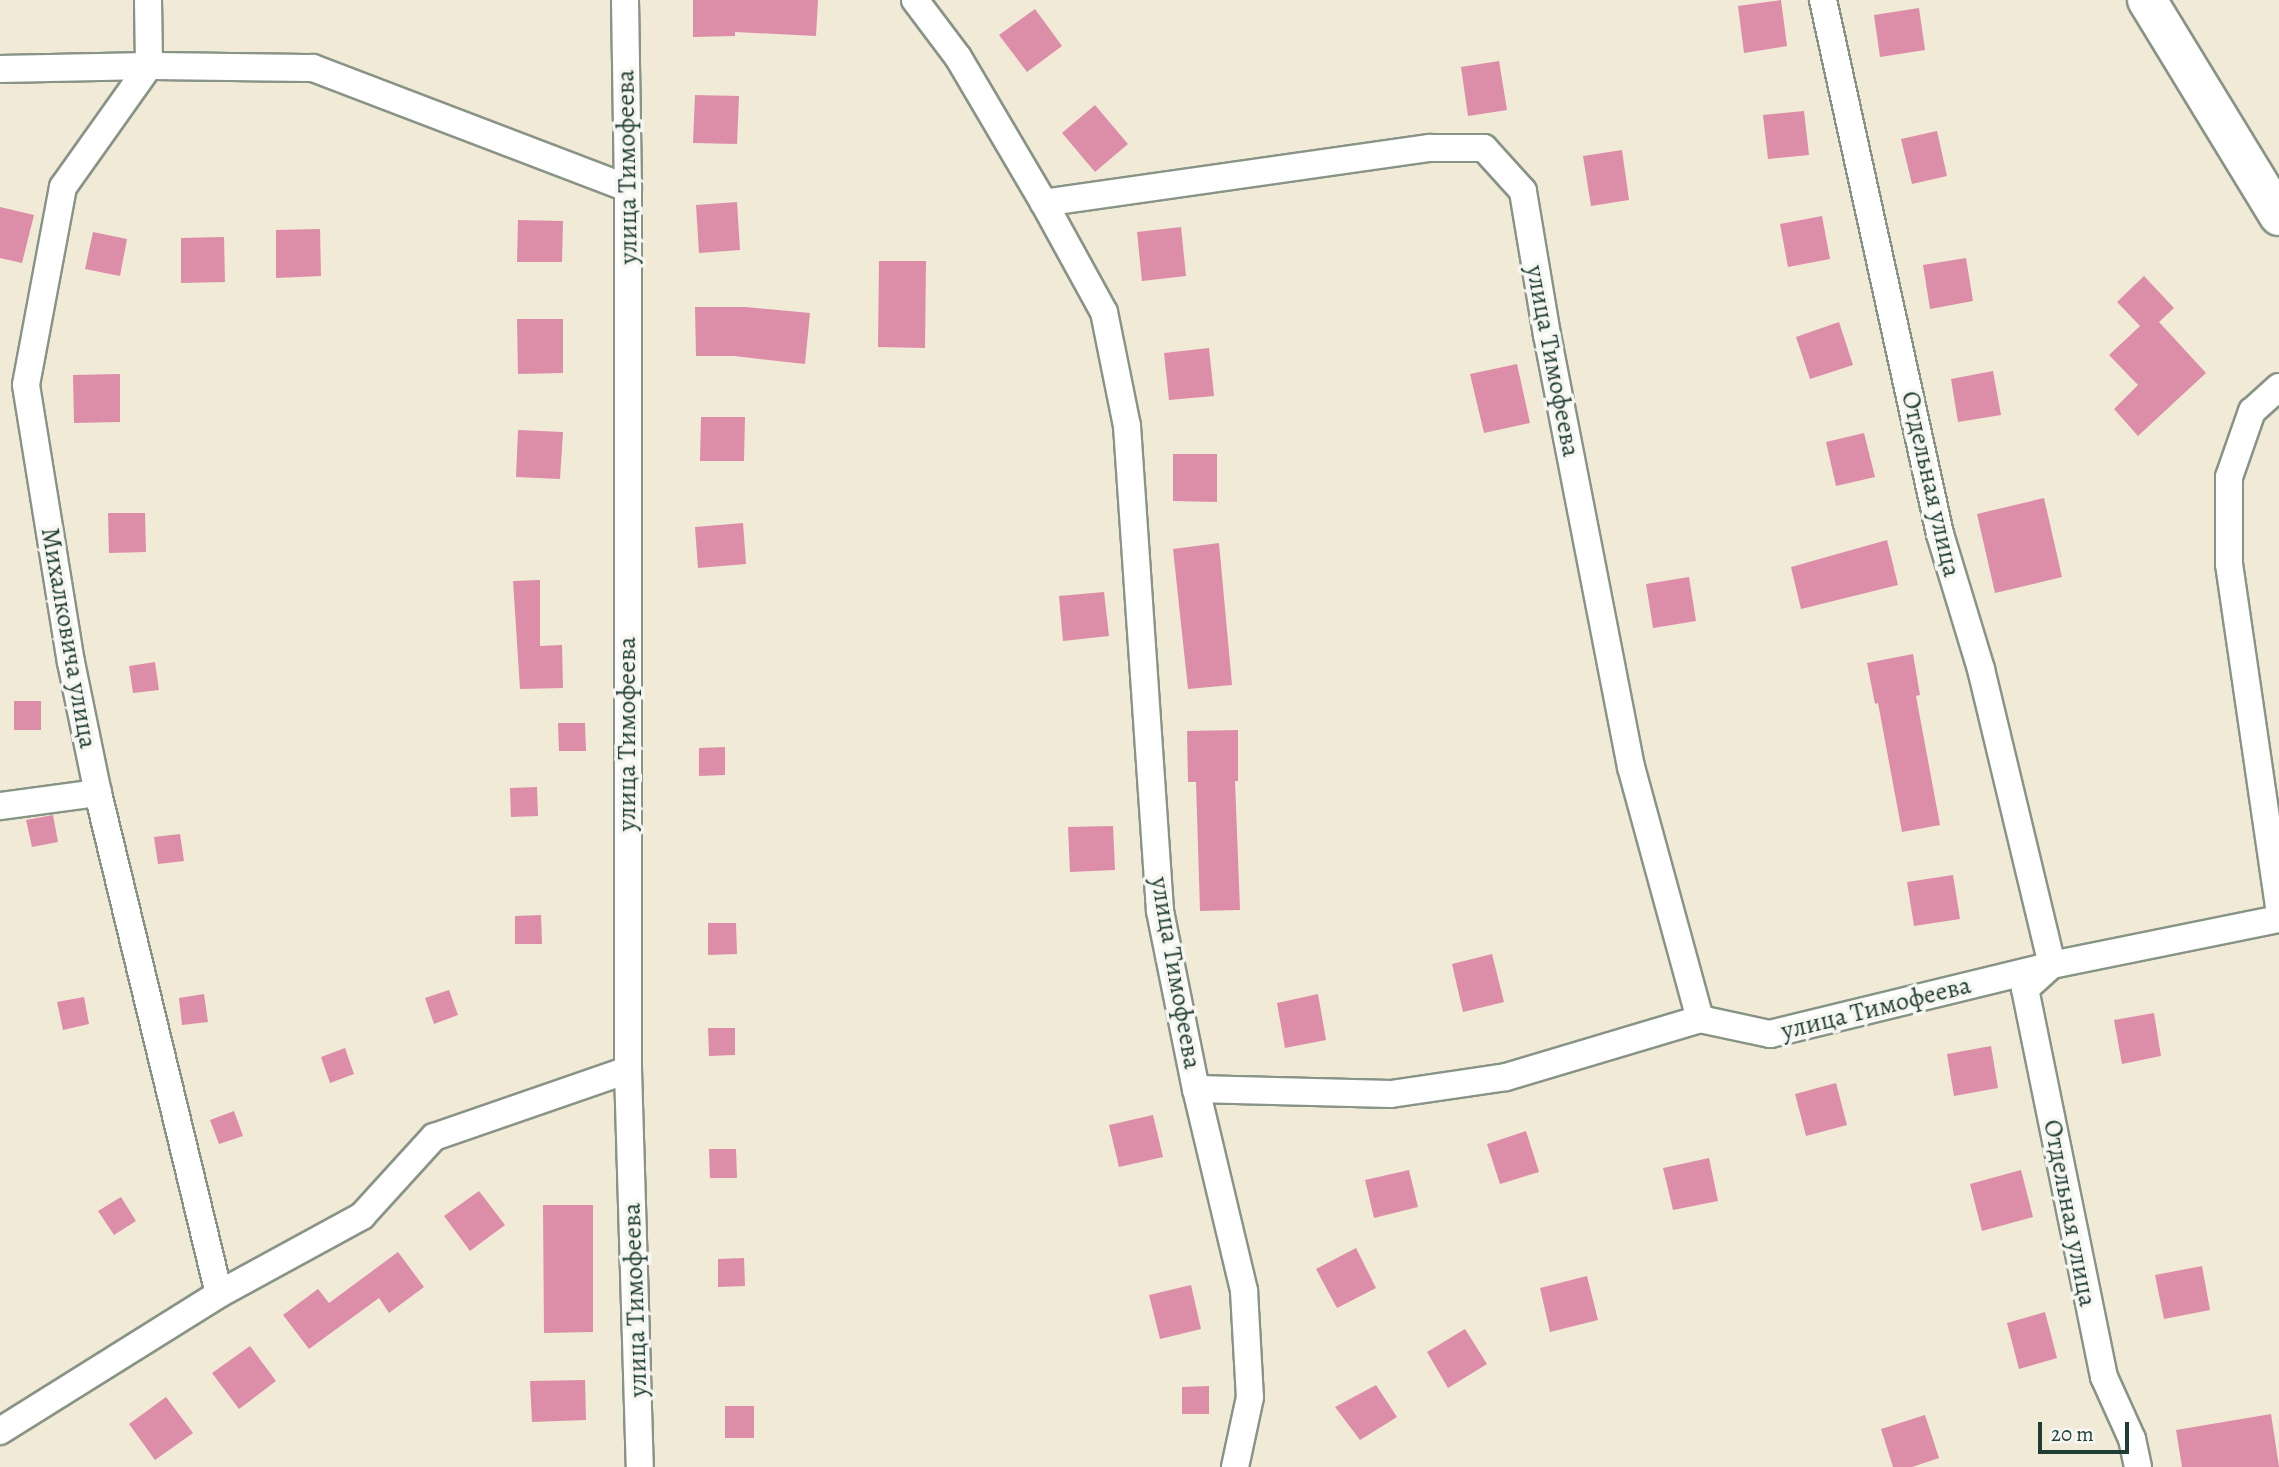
<!DOCTYPE html>
<meta charset="utf-8">
<style>
body{margin:0}
#map{position:relative;width:2279px;height:1467px;overflow:hidden;background:#f1ead7;font-family:Alegreya,serif}
div>[style]{position:absolute}
[style*='--x']{left:calc(var(--x)*1px);top:calc(var(--y)*1px);width:calc(var(--w)*1px);rotate:calc(var(--a)*1deg)}
.building>*{inset:0;background:#dc8ea9}
.roads{filter:drop-shadow(2px 0 #889486) drop-shadow(-2px 0 #889486) drop-shadow(0 2px #889486) drop-shadow(0 -2px #889486)}
.minor>*{height:26px;margin:-13px;padding:0 13px;transform-origin:13px;border-radius:13px;background:#fff}
.primary>*{height:38px;margin:-19px;padding:0 19px;transform-origin:19px;border-radius:19px;background:#fff}
span{translate:-50% -50%;white-space:nowrap;text-align:center;line-height:1.15;-webkit-text-stroke:7px #f6f6f2;paint-order:stroke}
.street-label{font-size:26px;color:#1f3d34}
.scale{position:absolute;left:2038px;top:1422px;width:91px;height:32px;box-sizing:border-box;border:4px solid #1f3d34;border-top:0;padding-left:9px;font-size:21px;line-height:24px;white-space:nowrap;color:#1f3d34;-webkit-text-stroke:5px #f6f6f2;paint-order:stroke}
</style>
<div id="map">
<div class="building">
<i style="clip-path:polygon(693px 0,818px 0,816px 36px,735px 32px,735px 36px,693px 37px)"></i>
<i style="clip-path:polygon(1781px 0,1787px 46px,1744px 53px,1738px 6px)"></i>
<i style="clip-path:polygon(1919px 8px,1925px 50px,1880px 57px,1874px 15px)"></i>
<i style="clip-path:polygon(1035px 9px,1062px 46px,1027px 72px,999px 35px)"></i>
<i style="clip-path:polygon(1499px 61px,1507px 110px,1468px 116px,1461px 67px)"></i>
<i style="clip-path:polygon(695px 95px,739px 96px,737px 144px,693px 143px)"></i>
<i style="clip-path:polygon(1095px 105px,1128px 144px,1095px 172px,1062px 133px)"></i>
<i style="clip-path:polygon(1804px 111px,1809px 155px,1768px 159px,1763px 115px)"></i>
<i style="clip-path:polygon(1937px 131px,1947px 176px,1912px 184px,1901px 139px)"></i>
<i style="clip-path:polygon(1622px 150px,1629px 200px,1591px 206px,1583px 156px)"></i>
<i style="clip-path:polygon(737px 202px,740px 250px,699px 253px,696px 205px)"></i>
<i style="clip-path:polygon(0 207px,34px 215px,22px 263px,0 258px)"></i>
<i style="clip-path:polygon(1822px 216px,1830px 259px,1788px 267px,1780px 224px)"></i>
<i style="clip-path:polygon(518px 220px,563px 221px,562px 262px,517px 262px)"></i>
<i style="clip-path:polygon(1181px 227px,1186px 276px,1142px 281px,1137px 232px)"></i>
<i style="clip-path:polygon(320px 229px,321px 276px,276px 278px,276px 230px)"></i>
<i style="clip-path:polygon(93px 232px,127px 239px,120px 276px,85px 269px)"></i>
<i style="clip-path:polygon(224px 237px,225px 282px,181px 283px,181px 238px)"></i>
<i style="clip-path:polygon(1966px 258px,1973px 301px,1930px 309px,1923px 265px)"></i>
<i style="clip-path:polygon(879px 261px,926px 261px,925px 348px,878px 347px)"></i>
<i style="clip-path:polygon(2144px 276px,2174px 308px,2159px 322px,2206px 373px,2138px 436px,2114px 409px,2138px 385px,2109px 355px,2140px 326px,2117px 302px)"></i>
<i style="clip-path:polygon(695px 307px,745px 307px,810px 313px,805px 364px,734px 356px,696px 356px)"></i>
<i style="clip-path:polygon(517px 319px,563px 319px,563px 373px,518px 374px)"></i>
<i style="clip-path:polygon(1839px 322px,1853px 365px,1810px 379px,1796px 337px)"></i>
<i style="clip-path:polygon(1209px 348px,1214px 396px,1169px 400px,1164px 353px)"></i>
<i style="clip-path:polygon(1517px 364px,1530px 423px,1484px 433px,1470px 374px)"></i>
<i style="clip-path:polygon(1993px 371px,2001px 415px,1958px 422px,1951px 379px)"></i>
<i style="clip-path:polygon(120px 374px,120px 422px,74px 423px,73px 375px)"></i>
<i style="clip-path:polygon(701px 417px,745px 417px,744px 461px,700px 461px)"></i>
<i style="clip-path:polygon(518px 430px,563px 432px,560px 479px,516px 477px)"></i>
<i style="clip-path:polygon(1864px 433px,1875px 477px,1836px 486px,1826px 442px)"></i>
<i style="clip-path:polygon(1173px 454px,1217px 454px,1217px 502px,1173px 501px)"></i>
<i style="clip-path:polygon(2044px 498px,2062px 577px,1995px 593px,1977px 514px)"></i>
<i style="clip-path:polygon(108px 513px,145px 513px,146px 552px,109px 553px)"></i>
<i style="clip-path:polygon(743px 523px,746px 564px,698px 568px,695px 527px)"></i>
<i style="clip-path:polygon(1887px 540px,1898px 585px,1801px 609px,1791px 567px)"></i>
<i style="clip-path:polygon(1219px 543px,1232px 685px,1188px 689px,1173px 549px)"></i>
<i style="clip-path:polygon(1689px 577px,1696px 621px,1653px 628px,1646px 584px)"></i>
<i style="clip-path:polygon(540px 580px,540px 646px,562px 645px,563px 688px,520px 689px,513px 581px)"></i>
<i style="clip-path:polygon(1104px 592px,1109px 636px,1063px 641px,1059px 596px)"></i>
<i style="clip-path:polygon(1913px 654px,1920px 695px,1916px 696px,1940px 825px,1902px 832px,1878px 703px,1875px 704px,1867px 663px)"></i>
<i style="clip-path:polygon(155px 662px,159px 690px,133px 693px,129px 666px)"></i>
<i style="clip-path:polygon(14px 701px,41px 701px,41px 730px,14px 730px)"></i>
<i style="clip-path:polygon(558px 723px,585px 723px,586px 751px,559px 751px)"></i>
<i style="clip-path:polygon(1238px 730px,1238px 781px,1235px 781px,1240px 910px,1200px 911px,1196px 782px,1188px 782px,1187px 731px)"></i>
<i style="clip-path:polygon(725px 747px,725px 775px,699px 776px,699px 748px)"></i>
<i style="clip-path:polygon(537px 787px,538px 816px,511px 817px,510px 788px)"></i>
<i style="clip-path:polygon(53px 815px,58px 842px,32px 847px,26px 820px)"></i>
<i style="clip-path:polygon(1113px 826px,1115px 870px,1070px 872px,1068px 827px)"></i>
<i style="clip-path:polygon(180px 834px,184px 861px,158px 864px,154px 837px)"></i>
<i style="clip-path:polygon(1953px 875px,1960px 919px,1914px 926px,1907px 882px)"></i>
<i style="clip-path:polygon(541px 915px,542px 944px,515px 944px,515px 916px)"></i>
<i style="clip-path:polygon(708px 923px,736px 923px,737px 954px,708px 955px)"></i>
<i style="clip-path:polygon(1492px 954px,1504px 1002px,1463px 1012px,1452px 964px)"></i>
<i style="clip-path:polygon(449px 990px,458px 1015px,434px 1024px,425px 998px)"></i>
<i style="clip-path:polygon(204px 994px,208px 1022px,182px 1025px,179px 998px)"></i>
<i style="clip-path:polygon(1318px 994px,1326px 1040px,1285px 1048px,1277px 1003px)"></i>
<i style="clip-path:polygon(84px 997px,89px 1024px,63px 1030px,57px 1002px)"></i>
<i style="clip-path:polygon(2154px 1013px,2161px 1056px,2122px 1064px,2114px 1020px)"></i>
<i style="clip-path:polygon(708px 1028px,735px 1028px,735px 1055px,709px 1056px)"></i>
<i style="clip-path:polygon(1991px 1046px,1998px 1088px,1954px 1096px,1947px 1054px)"></i>
<i style="clip-path:polygon(345px 1048px,354px 1074px,330px 1083px,321px 1057px)"></i>
<i style="clip-path:polygon(1836px 1083px,1847px 1125px,1806px 1136px,1795px 1094px)"></i>
<i style="clip-path:polygon(234px 1111px,243px 1136px,219px 1144px,210px 1120px)"></i>
<i style="clip-path:polygon(1153px 1115px,1163px 1157px,1119px 1167px,1109px 1125px)"></i>
<i style="clip-path:polygon(1526px 1131px,1539px 1172px,1500px 1184px,1487px 1144px)"></i>
<i style="clip-path:polygon(709px 1149px,736px 1149px,737px 1178px,710px 1178px)"></i>
<i style="clip-path:polygon(1709px 1158px,1718px 1201px,1673px 1210px,1663px 1168px)"></i>
<i style="clip-path:polygon(1409px 1170px,1418px 1207px,1374px 1218px,1365px 1180px)"></i>
<i style="clip-path:polygon(2021px 1170px,2033px 1217px,1982px 1231px,1970px 1184px)"></i>
<i style="clip-path:polygon(479px 1191px,505px 1225px,470px 1251px,444px 1216px)"></i>
<i style="clip-path:polygon(121px 1197px,136px 1221px,114px 1235px,98px 1211px)"></i>
<i style="clip-path:polygon(543px 1205px,593px 1205px,593px 1332px,544px 1333px)"></i>
<i style="clip-path:polygon(1356px 1248px,1376px 1288px,1337px 1308px,1316px 1269px)"></i>
<i style="clip-path:polygon(398px 1252px,424px 1287px,389px 1313px,379px 1298px,309px 1349px,283px 1315px,318px 1289px,329px 1303px)"></i>
<i style="clip-path:polygon(744px 1258px,745px 1286px,718px 1287px,718px 1259px)"></i>
<i style="clip-path:polygon(2202px 1266px,2210px 1310px,2164px 1319px,2155px 1275px)"></i>
<i style="clip-path:polygon(1587px 1276px,1598px 1320px,1550px 1332px,1540px 1288px)"></i>
<i style="clip-path:polygon(1191px 1285px,1201px 1329px,1160px 1339px,1149px 1295px)"></i>
<i style="clip-path:polygon(2045px 1312px,2057px 1358px,2019px 1369px,2007px 1323px)"></i>
<i style="clip-path:polygon(1465px 1329px,1487px 1364px,1448px 1388px,1427px 1352px)"></i>
<i style="clip-path:polygon(250px 1346px,276px 1381px,239px 1409px,212px 1373px)"></i>
<i style="clip-path:polygon(585px 1380px,586px 1420px,532px 1422px,530px 1381px)"></i>
<i style="clip-path:polygon(1376px 1385px,1397px 1417px,1360px 1440px,1335px 1407px)"></i>
<i style="clip-path:polygon(1209px 1386px,1209px 1414px,1182px 1414px,1182px 1387px)"></i>
<i style="clip-path:polygon(166px 1397px,193px 1433px,155px 1460px,129px 1424px)"></i>
<i style="clip-path:polygon(725px 1406px,754px 1406px,754px 1438px,725px 1438px)"></i>
<i style="clip-path:polygon(2271px 1414px,2279px 1467px,2182px 1467px,2176px 1430px)"></i>
<i style="clip-path:polygon(1925px 1415px,1939px 1458px,1912px 1467px,1893px 1467px,1881px 1429px)"></i>
</div>
<div class="roads">
<div class="minor">
<i style="--x:148;--y:0;--w:66;--a:89.1"></i>
<i style="--x:149;--y:66;--w:148;--a:125.4"></i>
<i style="--x:63;--y:187;--w:201;--a:100.6"></i>
<i style="--x:26;--y:385;--w:281;--a:80.8"></i>
<i style="--x:71;--y:662;--w:134;--a:78.4"></i>
<i style="--x:98;--y:793;--w:515;--a:76.42"></i>
<i style="--x:625;--y:0;--w:188;--a:89.1"></i>
<i style="--x:628;--y:188;--w:882;--a:90"></i>
<i style="--x:628;--y:1070;--w:397;--a:88.3"></i>
<i style="--x:915;--y:0;--w:71;--a:53"></i>
<i style="--x:958;--y:57;--w:169;--a:59.5"></i>
<i style="--x:1044;--y:203;--w:124;--a:61.2"></i>
<i style="--x:1104;--y:312;--w:116;--a:78.6"></i>
<i style="--x:1127;--y:426;--w:486;--a:86.1"></i>
<i style="--x:1160;--y:911;--w:182;--a:78.6"></i>
<i style="--x:1196;--y:1089;--w:195;--a:1.5"></i>
<i style="--x:1391;--y:1094;--w:116;--a:-8.4"></i>
<i style="--x:1506;--y:1077;--w:202;--a:-16.6"></i>
<i style="--x:1700;--y:1019;--w:261;--a:-105.3"></i>
<i style="--x:1631;--y:767;--w:440;--a:-101"></i>
<i style="--x:1547;--y:335;--w:146;--a:-99.5"></i>
<i style="--x:1523;--y:191;--w:58;--a:-132.2"></i>
<i style="--x:1484;--y:148;--w:55;--a:180"></i>
<i style="--x:1429;--y:148;--w:389;--a:171.9"></i>
<i style="--x:0;--y:69;--w:149;--a:-1.2"></i>
<i style="--x:149;--y:66;--w:164;--a:0.7"></i>
<i style="--x:313;--y:68;--w:337;--a:20.9"></i>
<i style="--x:2279;--y:387;--w:36;--a:138"></i>
<i style="--x:2252;--y:411;--w:70;--a:109.2"></i>
<i style="--x:2229;--y:477;--w:87;--a:90"></i>
<i style="--x:2229;--y:564;--w:346;--a:81.7"></i>
<i style="--x:0;--y:806;--w:99;--a:-7.6"></i>
<i style="--x:1700;--y:1019;--w:72;--a:12.1"></i>
<i style="--x:1770;--y:1034;--w:290;--a:-13.7"></i>
<i style="--x:2052;--y:965;--w:304;--a:-103.5"></i>
<i style="--x:1981;--y:669;--w:141;--a:-106.9"></i>
<i style="--x:1940;--y:534;--w:547;--a:-102.36"></i>
<i style="--x:1196;--y:1089;--w:208;--a:76.6"></i>
<i style="--x:1244;--y:1291;--w:106;--a:86.8"></i>
<i style="--x:1250;--y:1397;--w:72;--a:102.1"></i>
<i style="--x:0;--y:1431;--w:258;--a:-32"></i>
<i style="--x:219;--y:1294;--w:163;--a:-28.6"></i>
<i style="--x:362;--y:1216;--w:107;--a:-47.7"></i>
<i style="--x:434;--y:1137;--w:205;--a:-19.1"></i>
<i style="--x:2138;--y:1467;--w:29;--a:-102"></i>
<i style="--x:2132;--y:1439;--w:68;--a:-114.3"></i>
<i style="--x:2104;--y:1377;--w:396;--a:-101.5"></i>
<i style="--x:2025;--y:989;--w:36;--a:-42"></i>
<i style="--x:2052;--y:965;--w:232;--a:-11.5"></i>
</div>
<div class="primary">
<i style="--x:2147;--y:0;--w:253;--a:58.6"></i>
</div>
</div>
<div class="street-label">
<span style="left:627px;top:167px;rotate:-91deg">улица Тимофеева</span>
<span style="left:1553px;top:361px;rotate:79deg">улица Тимофеева</span>
<span style="left:1931px;top:484px;rotate:77deg">Отдельная улица</span>
<span style="left:69px;top:638px;rotate:80deg">Михалковича улица</span>
<span style="left:627px;top:734px;rotate:-90deg">улица Тимофеева</span>
<span style="left:1176px;top:973px;rotate:80deg">улица Тимофеева</span>
<span style="left:1876px;top:1008px;rotate:-14deg">улица Тимофеева</span>
<span style="left:2070px;top:1213px;rotate:79deg">Отдельная улица</span>
<span style="left:635px;top:1300px;rotate:-92deg">улица Тимофеева</span>
</div>
<div class="scale">20 m</div>
</div>
